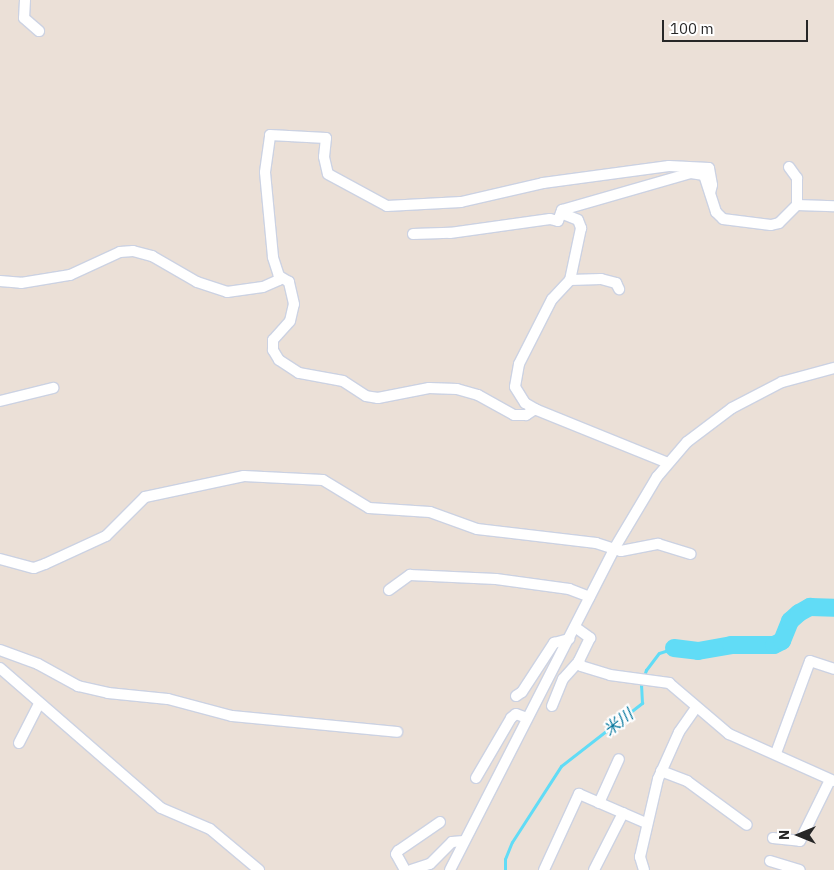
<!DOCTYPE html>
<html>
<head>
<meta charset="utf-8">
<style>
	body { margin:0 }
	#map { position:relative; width:834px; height:870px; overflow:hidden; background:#ebe0d7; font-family:"IBM Plex Sans","Noto Sans JP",sans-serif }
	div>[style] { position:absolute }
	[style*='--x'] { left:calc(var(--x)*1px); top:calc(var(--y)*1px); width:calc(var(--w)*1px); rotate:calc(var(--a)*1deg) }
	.stream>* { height:3px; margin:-1.5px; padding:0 1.5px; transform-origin:1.5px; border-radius:1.5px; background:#61dcf6 }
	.river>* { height:18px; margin:-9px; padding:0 9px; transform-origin:9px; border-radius:9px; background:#61dcf6 }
	.roads { filter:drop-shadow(1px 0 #ccd2e2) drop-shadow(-1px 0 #ccd2e2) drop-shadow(0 1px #ccd2e2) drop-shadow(0 -1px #ccd2e2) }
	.minor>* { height:10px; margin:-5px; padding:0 5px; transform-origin:5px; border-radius:5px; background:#fff }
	span { translate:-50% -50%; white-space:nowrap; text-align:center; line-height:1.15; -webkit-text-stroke:4px #fff; paint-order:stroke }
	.water-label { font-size:16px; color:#05779d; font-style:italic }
	.north { position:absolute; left:774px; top:810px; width:50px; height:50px; -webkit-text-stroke:4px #fff; paint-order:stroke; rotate:270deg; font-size:14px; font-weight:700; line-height:20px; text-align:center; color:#272727 }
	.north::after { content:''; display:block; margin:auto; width:18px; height:22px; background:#272727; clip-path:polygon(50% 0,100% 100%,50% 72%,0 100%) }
	.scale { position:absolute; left:662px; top:20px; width:146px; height:22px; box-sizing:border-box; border:2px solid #272727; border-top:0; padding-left:6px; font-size:15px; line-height:18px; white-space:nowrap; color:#272727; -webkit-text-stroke:4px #fff; paint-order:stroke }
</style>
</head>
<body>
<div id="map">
	<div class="stream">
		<div style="--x:505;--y:870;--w:11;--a:-90"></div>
		<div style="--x:505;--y:859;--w:18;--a:-68"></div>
		<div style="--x:512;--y:842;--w:90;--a:-57.2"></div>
		<div style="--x:561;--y:766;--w:103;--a:-37.9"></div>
		<div style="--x:642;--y:703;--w:17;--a:-93"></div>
		<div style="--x:641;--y:686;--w:17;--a:-73"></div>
		<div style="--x:646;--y:670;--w:21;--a:-53"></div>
		<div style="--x:659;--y:653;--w:16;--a:-18"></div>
	</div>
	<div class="river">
		<div style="--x:674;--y:648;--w:24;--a:7"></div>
		<div style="--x:698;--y:651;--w:34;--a:-10"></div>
		<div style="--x:731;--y:645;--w:43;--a:0"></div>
		<div style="--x:774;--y:645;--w:9;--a:-27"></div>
		<div style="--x:782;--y:641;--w:22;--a:-68"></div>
		<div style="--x:790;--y:621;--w:12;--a:-42"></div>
		<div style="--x:799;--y:613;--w:13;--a:-29"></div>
		<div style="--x:810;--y:607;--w:24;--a:2"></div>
	</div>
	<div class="roads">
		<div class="minor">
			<div style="--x:25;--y:0;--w:18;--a:93"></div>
			<div style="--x:24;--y:18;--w:20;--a:41"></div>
			<div style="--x:789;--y:167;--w:14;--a:54"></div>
			<div style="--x:797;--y:178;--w:27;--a:90"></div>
			<div style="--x:561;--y:213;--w:18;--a:22"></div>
			<div style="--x:578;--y:220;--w:9;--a:69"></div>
			<div style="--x:581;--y:228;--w:53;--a:101.9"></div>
			<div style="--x:570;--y:280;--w:26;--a:133"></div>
			<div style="--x:552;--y:299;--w:73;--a:116.9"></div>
			<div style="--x:519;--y:364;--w:23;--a:100"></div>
			<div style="--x:515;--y:387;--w:19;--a:58"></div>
			<div style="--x:525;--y:403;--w:14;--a:30"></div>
			<div style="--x:537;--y:410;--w:141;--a:22"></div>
			<div style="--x:413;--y:234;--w:37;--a:-2"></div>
			<div style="--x:450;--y:233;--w:101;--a:-8"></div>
			<div style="--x:550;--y:219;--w:8;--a:14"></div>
			<div style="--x:558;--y:221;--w:12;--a:-70"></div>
			<div style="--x:562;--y:210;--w:134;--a:-16"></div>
			<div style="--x:691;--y:173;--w:13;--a:9"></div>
			<div style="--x:704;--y:175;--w:39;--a:72"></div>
			<div style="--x:716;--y:212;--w:10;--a:45"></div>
			<div style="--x:723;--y:219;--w:48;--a:7.1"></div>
			<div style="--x:771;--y:225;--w:8;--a:-14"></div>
			<div style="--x:779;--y:223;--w:25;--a:-45"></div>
			<div style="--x:797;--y:205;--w:37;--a:2"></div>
			<div style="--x:570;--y:280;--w:31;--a:-2"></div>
			<div style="--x:601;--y:279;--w:16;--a:15"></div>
			<div style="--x:616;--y:283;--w:7;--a:63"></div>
			<div style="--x:0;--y:281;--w:21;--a:5"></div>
			<div style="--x:21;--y:283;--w:50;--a:-9.3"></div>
			<div style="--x:70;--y:275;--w:55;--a:-24.7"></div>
			<div style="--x:120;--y:252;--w:13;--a:-4"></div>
			<div style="--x:133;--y:251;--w:20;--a:15"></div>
			<div style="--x:152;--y:256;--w:52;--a:30"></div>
			<div style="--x:197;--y:282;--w:32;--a:18"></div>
			<div style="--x:227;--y:292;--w:36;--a:-8"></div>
			<div style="--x:263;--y:287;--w:17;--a:-24"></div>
			<div style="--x:279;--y:280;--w:4;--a:-90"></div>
			<div style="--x:0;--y:401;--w:55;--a:-13.8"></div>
			<div style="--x:535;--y:409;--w:11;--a:146"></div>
			<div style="--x:526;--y:415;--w:12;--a:180"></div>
			<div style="--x:514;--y:415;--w:41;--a:-150.9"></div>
			<div style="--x:478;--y:395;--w:22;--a:-164"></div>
			<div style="--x:457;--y:389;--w:28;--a:-178"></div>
			<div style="--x:429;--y:388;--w:52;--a:168.9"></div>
			<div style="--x:378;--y:398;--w:12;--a:-171"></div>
			<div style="--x:366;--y:396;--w:27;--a:-147"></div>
			<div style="--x:343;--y:381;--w:45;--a:-169.7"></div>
			<div style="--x:299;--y:373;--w:24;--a:-147"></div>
			<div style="--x:279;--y:360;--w:12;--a:-121"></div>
			<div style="--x:273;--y:350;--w:10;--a:-90"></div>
			<div style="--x:273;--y:340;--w:25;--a:-48"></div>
			<div style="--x:290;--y:321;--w:17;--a:-77"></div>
			<div style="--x:294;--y:304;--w:23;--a:-103"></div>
			<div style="--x:289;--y:282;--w:12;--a:-149"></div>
			<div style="--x:279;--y:276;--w:20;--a:-108"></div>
			<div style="--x:273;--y:257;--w:85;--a:-95.4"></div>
			<div style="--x:265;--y:172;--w:37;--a:-82"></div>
			<div style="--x:270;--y:135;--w:56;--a:3.1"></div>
			<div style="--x:326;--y:138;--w:19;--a:96"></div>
			<div style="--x:324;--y:157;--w:17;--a:77"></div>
			<div style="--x:328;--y:174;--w:67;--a:28.5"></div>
			<div style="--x:387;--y:206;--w:74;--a:-3.1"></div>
			<div style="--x:461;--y:202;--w:84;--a:-13"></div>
			<div style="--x:543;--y:183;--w:127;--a:-7.7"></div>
			<div style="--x:669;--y:166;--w:40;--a:2.9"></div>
			<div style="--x:709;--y:168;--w:17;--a:80"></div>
			<div style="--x:712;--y:185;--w:8;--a:104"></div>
			<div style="--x:0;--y:559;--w:35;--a:15"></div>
			<div style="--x:34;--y:568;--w:12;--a:-20"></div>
			<div style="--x:45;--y:564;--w:67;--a:-24.7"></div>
			<div style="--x:106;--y:536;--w:55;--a:-45"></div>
			<div style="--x:145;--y:497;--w:101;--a:-12"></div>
			<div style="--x:244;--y:476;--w:79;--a:2.9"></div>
			<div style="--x:323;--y:480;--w:54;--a:31.3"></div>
			<div style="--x:369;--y:508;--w:61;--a:3.8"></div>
			<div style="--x:430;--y:512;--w:50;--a:19.9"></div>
			<div style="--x:477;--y:529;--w:120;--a:6.7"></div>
			<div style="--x:596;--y:543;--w:26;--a:18"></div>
			<div style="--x:621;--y:551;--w:38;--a:-11"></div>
			<div style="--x:658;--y:544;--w:34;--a:17"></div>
			<div style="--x:389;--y:590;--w:26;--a:-36"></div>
			<div style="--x:410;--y:575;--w:86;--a:2.7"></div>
			<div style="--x:496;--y:579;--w:74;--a:7.8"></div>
			<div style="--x:569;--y:589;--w:22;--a:21"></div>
			<div style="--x:575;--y:627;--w:19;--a:36"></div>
			<div style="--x:590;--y:638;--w:25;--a:116"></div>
			<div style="--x:579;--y:661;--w:5;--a:68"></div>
			<div style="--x:581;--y:666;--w:30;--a:17"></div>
			<div style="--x:610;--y:675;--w:60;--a:7.7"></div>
			<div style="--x:669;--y:683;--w:79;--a:40.4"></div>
			<div style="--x:729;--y:734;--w:115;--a:24.1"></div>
			<div style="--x:0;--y:650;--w:40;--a:20.2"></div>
			<div style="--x:38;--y:664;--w:46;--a:28.8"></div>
			<div style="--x:78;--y:686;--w:31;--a:13"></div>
			<div style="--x:108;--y:693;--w:60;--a:5.7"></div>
			<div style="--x:168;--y:699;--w:66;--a:14.9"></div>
			<div style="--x:232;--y:716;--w:166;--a:5.5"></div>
			<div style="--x:0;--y:668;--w:213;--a:41"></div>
			<div style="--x:161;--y:808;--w:53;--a:23.2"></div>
			<div style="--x:210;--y:829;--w:64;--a:39.9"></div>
			<div style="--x:516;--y:696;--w:7;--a:-34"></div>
			<div style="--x:522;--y:692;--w:59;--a:-56.9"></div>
			<div style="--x:554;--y:643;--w:16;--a:-15"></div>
			<div style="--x:552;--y:706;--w:29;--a:-68"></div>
			<div style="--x:563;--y:679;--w:24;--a:-48"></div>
			<div style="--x:19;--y:743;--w:44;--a:-62.9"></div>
			<div style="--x:776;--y:753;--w:98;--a:-69.7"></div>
			<div style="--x:810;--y:661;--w:25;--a:18"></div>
			<div style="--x:661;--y:771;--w:28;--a:21"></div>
			<div style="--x:687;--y:781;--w:74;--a:36.3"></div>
			<div style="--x:476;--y:778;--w:69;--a:-59.7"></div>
			<div style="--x:511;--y:718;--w:6;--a:-39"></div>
			<div style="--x:516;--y:714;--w:12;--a:20"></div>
			<div style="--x:599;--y:803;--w:48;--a:-65.6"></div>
			<div style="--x:773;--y:838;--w:27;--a:6"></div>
			<div style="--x:800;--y:841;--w:68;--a:-63.8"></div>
			<div style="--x:770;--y:861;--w:31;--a:17"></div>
			<div style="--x:405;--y:870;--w:18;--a:-119"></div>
			<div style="--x:396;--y:854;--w:4;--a:-56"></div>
			<div style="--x:398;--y:851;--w:51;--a:-34.6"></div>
			<div style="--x:411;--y:870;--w:20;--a:-18"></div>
			<div style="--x:430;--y:864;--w:31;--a:-45"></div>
			<div style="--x:452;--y:842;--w:12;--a:-5"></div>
			<div style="--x:450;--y:870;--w:360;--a:-62.9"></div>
			<div style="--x:614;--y:549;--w:84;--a:-59.2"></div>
			<div style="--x:657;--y:477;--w:46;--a:-49.4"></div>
			<div style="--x:687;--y:442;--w:56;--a:-37.1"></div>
			<div style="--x:732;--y:408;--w:56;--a:-27.5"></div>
			<div style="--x:782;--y:382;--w:54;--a:-15.1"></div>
			<div style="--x:544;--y:870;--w:84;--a:-65.3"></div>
			<div style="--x:579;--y:794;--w:73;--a:23.4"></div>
			<div style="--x:594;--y:870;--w:64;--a:-63"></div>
			<div style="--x:644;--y:870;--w:14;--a:-107"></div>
			<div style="--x:640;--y:857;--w:80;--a:-77"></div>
			<div style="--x:658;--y:779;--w:51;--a:-65.9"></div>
			<div style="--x:679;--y:732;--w:29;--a:-55"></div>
		</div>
	</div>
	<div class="water-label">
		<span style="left:618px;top:722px;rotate:-38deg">米川</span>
	</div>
	<div class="north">N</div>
	<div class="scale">100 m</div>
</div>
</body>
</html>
